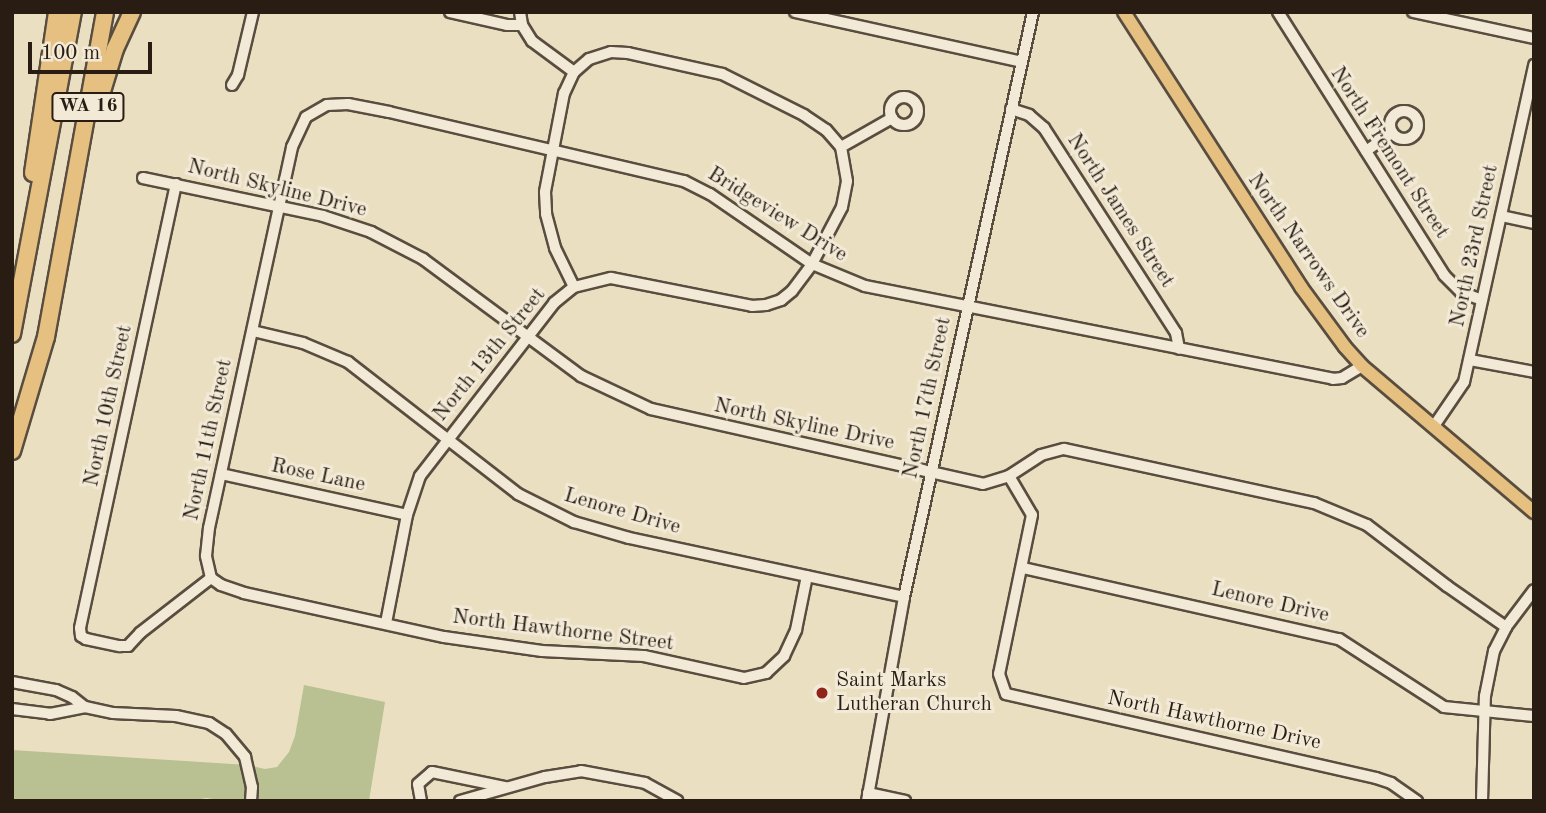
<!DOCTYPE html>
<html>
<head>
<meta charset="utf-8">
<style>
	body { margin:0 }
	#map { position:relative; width:1546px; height:813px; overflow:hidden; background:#ebdfc2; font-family:"Old Standard TT",serif }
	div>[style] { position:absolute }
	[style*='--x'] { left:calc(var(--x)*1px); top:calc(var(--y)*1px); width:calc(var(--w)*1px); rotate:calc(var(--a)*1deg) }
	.green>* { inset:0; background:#b9c192 }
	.roads { filter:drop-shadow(2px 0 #594d3f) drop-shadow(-2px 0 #594d3f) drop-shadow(0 2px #594d3f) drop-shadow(0 -2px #594d3f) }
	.minor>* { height:10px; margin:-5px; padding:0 5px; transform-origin:5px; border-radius:5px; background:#f2ead7 }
	.minor>.ring { margin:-5px; padding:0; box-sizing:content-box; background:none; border:10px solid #f2ead7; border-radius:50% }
	.major>* { height:12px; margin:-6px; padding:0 6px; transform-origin:6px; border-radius:6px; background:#e6c081 }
	.highway>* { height:16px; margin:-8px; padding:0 8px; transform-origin:8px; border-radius:8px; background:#e6c081 }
	.dots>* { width:19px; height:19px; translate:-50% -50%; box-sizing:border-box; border:4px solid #f2ead7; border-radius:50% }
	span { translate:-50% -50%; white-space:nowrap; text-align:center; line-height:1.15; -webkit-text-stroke:6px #f2ead7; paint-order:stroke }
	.shield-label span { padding:2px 5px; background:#f2ead7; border:2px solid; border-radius:5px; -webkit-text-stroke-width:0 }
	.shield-label { font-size:19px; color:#281c13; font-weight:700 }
	.street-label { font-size:21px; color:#281c13 }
	.poi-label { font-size:21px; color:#281c13 }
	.left { translate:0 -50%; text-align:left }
	.frame { position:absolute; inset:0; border:14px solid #281c13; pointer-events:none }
	.scale { position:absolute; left:28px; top:42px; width:124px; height:32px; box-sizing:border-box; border:4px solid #281c13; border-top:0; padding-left:9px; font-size:21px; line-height:24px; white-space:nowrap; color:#281c13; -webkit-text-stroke:5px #f2ead7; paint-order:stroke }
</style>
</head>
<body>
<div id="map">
	<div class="green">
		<div style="clip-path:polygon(304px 685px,385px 702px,369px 801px,229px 801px,206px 798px,190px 801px,12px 801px,12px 750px,248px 765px,265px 769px,277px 767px,289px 752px,295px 736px)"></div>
	</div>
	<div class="roads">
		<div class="minor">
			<div style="--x:450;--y:12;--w:58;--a:12.8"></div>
			<div style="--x:507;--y:25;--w:15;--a:0"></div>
			<div style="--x:520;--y:12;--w:13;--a:81"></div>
			<div style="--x:522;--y:25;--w:19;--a:58"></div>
			<div style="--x:532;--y:41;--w:52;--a:36.4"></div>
			<div style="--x:795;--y:12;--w:232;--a:12.4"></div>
			<div style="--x:1278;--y:12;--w:311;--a:57.7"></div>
			<div style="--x:1444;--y:275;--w:24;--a:45"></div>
			<div style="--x:1461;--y:292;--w:22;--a:21"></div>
			<div style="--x:1413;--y:12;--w:124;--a:12.1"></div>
			<div style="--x:232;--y:85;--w:12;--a:-59"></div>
			<div style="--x:238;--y:75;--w:65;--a:-76.6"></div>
			<div class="ring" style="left:890px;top:97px;width:18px;height:18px"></div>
			<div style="--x:1011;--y:109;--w:19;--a:18"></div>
			<div style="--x:1029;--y:115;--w:20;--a:41"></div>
			<div style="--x:1044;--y:128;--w:244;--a:57.2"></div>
			<div style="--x:1176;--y:333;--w:16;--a:79"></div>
			<div class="ring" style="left:1390px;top:111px;width:18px;height:18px"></div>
			<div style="--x:841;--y:147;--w:59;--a:-29.6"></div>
			<div style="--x:1366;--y:151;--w:32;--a:-35"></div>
			<div style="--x:143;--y:178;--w:184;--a:11.9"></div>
			<div style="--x:323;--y:216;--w:51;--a:18.4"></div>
			<div style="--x:371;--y:232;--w:59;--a:27.4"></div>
			<div style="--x:423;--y:259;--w:197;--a:36.5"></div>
			<div style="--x:581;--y:376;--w:77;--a:25.2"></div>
			<div style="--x:651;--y:409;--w:340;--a:12.7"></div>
			<div style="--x:983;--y:484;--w:27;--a:-17"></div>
			<div style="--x:1009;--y:476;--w:38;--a:-33"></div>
			<div style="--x:1041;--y:455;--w:24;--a:-15"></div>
			<div style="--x:1064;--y:449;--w:256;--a:12.2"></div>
			<div style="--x:1314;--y:503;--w:57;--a:22.5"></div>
			<div style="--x:1367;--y:525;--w:101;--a:37.3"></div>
			<div style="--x:1447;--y:586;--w:72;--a:34.8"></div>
			<div style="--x:176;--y:184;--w:454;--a:102.2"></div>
			<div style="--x:80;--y:628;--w:8;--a:83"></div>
			<div style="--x:81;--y:636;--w:6;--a:31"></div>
			<div style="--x:86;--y:639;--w:35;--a:12"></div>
			<div style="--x:120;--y:646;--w:8;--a:0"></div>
			<div style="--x:128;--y:646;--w:18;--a:-47"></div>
			<div style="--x:140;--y:633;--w:90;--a:-37.8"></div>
			<div style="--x:211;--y:578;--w:23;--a:-103"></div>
			<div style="--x:206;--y:556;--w:28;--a:-84"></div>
			<div style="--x:209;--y:528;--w:390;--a:-77.7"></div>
			<div style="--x:292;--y:147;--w:33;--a:-65"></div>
			<div style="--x:306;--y:117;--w:24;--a:-30"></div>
			<div style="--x:327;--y:105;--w:21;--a:-3"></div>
			<div style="--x:348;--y:104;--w:42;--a:11"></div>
			<div style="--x:389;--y:112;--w:303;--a:13.2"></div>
			<div style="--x:684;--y:181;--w:29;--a:27"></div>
			<div style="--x:710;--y:194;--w:124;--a:34.5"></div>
			<div style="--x:812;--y:264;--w:57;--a:22.5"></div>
			<div style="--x:865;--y:286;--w:477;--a:11.2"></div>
			<div style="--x:1333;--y:379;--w:9;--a:-6"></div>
			<div style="--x:1342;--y:378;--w:23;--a:-31"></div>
			<div style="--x:1501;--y:216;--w:34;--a:12"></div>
			<div style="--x:253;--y:331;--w:51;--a:13.5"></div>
			<div style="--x:303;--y:343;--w:49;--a:22.9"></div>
			<div style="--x:348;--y:362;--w:215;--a:37.8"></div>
			<div style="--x:518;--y:494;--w:63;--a:26.6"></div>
			<div style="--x:574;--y:522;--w:57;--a:16.2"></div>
			<div style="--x:629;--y:538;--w:281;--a:12.1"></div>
			<div style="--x:1470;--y:360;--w:65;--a:10.6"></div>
			<div style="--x:1434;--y:426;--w:53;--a:-55.7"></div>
			<div style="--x:1464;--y:382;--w:325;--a:-77.5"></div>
			<div style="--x:221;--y:474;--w:190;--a:12.4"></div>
			<div style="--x:1009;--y:476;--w:45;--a:59.5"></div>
			<div style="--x:1032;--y:515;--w:162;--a:101.7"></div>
			<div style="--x:999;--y:674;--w:21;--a:71"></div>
			<div style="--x:1006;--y:694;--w:379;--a:12.8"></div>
			<div style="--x:1376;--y:778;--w:16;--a:18"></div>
			<div style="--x:1391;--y:783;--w:32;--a:35"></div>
			<div style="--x:1023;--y:568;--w:324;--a:12.7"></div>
			<div style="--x:1339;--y:639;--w:125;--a:32.9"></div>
			<div style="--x:1444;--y:707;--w:90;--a:5.7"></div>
			<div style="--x:211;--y:578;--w:12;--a:35"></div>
			<div style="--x:221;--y:585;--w:24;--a:19"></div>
			<div style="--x:244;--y:593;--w:205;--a:12.4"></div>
			<div style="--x:444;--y:637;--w:99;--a:8.1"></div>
			<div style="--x:542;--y:651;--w:102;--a:2.8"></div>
			<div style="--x:644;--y:656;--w:102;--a:12.4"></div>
			<div style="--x:744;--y:678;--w:23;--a:-13"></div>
			<div style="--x:766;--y:673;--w:25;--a:-43"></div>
			<div style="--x:784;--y:656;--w:29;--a:-65"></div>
			<div style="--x:796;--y:630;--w:55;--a:-78.5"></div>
			<div style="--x:386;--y:623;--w:110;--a:-79"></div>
			<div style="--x:407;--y:515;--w:41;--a:-71.6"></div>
			<div style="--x:420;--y:476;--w:219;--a:-52.2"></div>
			<div style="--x:554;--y:303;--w:26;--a:-39"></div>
			<div style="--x:574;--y:287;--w:38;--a:-14"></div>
			<div style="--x:611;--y:278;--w:144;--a:11.2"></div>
			<div style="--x:752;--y:306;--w:14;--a:-4"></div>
			<div style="--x:766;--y:305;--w:16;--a:-18"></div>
			<div style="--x:781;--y:300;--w:14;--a:-39"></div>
			<div style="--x:792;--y:291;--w:34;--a:-53"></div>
			<div style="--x:812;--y:264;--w:64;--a:-62.2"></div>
			<div style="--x:842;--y:207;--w:26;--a:-79"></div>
			<div style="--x:847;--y:181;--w:35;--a:-100"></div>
			<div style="--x:841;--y:147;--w:23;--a:-131"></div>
			<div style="--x:826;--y:130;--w:27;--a:-146"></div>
			<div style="--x:804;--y:115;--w:92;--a:-153.4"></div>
			<div style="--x:722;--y:74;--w:96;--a:-167.4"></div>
			<div style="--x:628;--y:53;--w:17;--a:-177"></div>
			<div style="--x:611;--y:52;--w:23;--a:162"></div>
			<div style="--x:589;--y:59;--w:20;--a:139"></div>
			<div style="--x:574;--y:72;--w:23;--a:115"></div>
			<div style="--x:564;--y:93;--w:101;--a:100.9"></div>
			<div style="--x:545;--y:192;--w:22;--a:87"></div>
			<div style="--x:546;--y:214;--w:35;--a:75"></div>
			<div style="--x:555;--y:248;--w:43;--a:64"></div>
			<div style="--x:12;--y:682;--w:45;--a:10.3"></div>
			<div style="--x:56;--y:690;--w:17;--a:24"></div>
			<div style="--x:72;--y:697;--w:16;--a:38"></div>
			<div style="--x:85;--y:707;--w:29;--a:12"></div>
			<div style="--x:113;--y:713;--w:63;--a:2.7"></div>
			<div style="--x:176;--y:716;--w:34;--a:12"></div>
			<div style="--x:209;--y:723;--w:20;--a:33"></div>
			<div style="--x:226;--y:734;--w:30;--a:50"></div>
			<div style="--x:245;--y:757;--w:31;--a:77"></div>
			<div style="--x:252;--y:787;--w:14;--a:94"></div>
			<div style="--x:12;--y:709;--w:38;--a:7"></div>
			<div style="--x:50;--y:714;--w:36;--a:-11"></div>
			<div style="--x:868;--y:793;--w:38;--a:12"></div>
			<div style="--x:421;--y:801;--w:17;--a:-100"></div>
			<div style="--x:418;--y:784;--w:18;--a:-41"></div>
			<div style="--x:432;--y:772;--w:75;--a:11.6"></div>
			<div style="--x:460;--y:801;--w:88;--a:-15.8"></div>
			<div style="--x:545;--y:777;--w:36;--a:-9"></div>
			<div style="--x:581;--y:771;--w:65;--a:10.6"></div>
			<div style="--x:645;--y:783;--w:37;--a:29"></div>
			<div style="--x:867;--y:801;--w:207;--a:-79.7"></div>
			<div style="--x:904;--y:597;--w:599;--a:-77.56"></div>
			<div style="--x:1482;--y:801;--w:105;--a:-88.4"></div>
			<div style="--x:1485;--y:696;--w:46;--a:-78.7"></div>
			<div style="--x:1494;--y:651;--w:27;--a:-63"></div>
			<div style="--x:1506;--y:627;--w:46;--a:-52.9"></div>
		</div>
		<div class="major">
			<div style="--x:1124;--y:12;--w:327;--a:57.2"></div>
			<div style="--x:1301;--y:287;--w:74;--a:53.7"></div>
			<div style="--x:1345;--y:347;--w:25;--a:48"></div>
			<div style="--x:1362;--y:366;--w:226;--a:40.3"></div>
		</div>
		<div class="highway">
			<div style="--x:96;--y:111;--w:65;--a:-73"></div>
			<div style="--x:115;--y:49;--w:41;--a:-65.3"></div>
			<div style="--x:33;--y:173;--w:163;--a:-81.5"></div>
			<div style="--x:12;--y:334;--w:328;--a:-79.3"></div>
			<div style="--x:12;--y:451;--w:119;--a:-73.4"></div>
			<div style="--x:46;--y:337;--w:330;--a:-79.7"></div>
		</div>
	</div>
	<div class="dots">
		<div style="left:822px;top:693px;background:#8f2418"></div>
	</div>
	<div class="shield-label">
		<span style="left:88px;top:107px">WA 16</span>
	</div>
	<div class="street-label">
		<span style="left:1389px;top:153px;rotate:57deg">North Fremont Street</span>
		<span style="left:277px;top:189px;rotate:14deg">North Skyline Drive</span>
		<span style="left:1120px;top:211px;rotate:57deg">North James Street</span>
		<span style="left:777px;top:215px;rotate:32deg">Bridgeview Drive</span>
		<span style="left:1475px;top:246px;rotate:-78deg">North 23rd Street</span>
		<span style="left:1308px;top:256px;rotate:55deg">North Narrows Drive</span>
		<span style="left:490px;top:355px;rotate:-51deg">North 13th Street</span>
		<span style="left:928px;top:398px;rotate:-78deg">North 17th Street</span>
		<span style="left:109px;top:406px;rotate:-78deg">North 10th Street</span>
		<span style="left:804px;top:425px;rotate:12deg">North Skyline Drive</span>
		<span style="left:209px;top:440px;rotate:-78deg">North 11th Street</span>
		<span style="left:318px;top:476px;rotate:12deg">Rose Lane</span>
		<span style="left:622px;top:512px;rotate:16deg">Lenore Drive</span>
		<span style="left:1270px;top:603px;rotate:13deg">Lenore Drive</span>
		<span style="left:563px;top:631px;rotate:7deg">North Hawthorne Street</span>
		<span style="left:1214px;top:721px;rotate:12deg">North Hawthorne Drive</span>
	</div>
	<div class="poi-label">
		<span class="left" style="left:836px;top:693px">Saint Marks<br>Lutheran Church</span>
	</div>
	<div class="frame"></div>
	<div class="scale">100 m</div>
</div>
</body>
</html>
